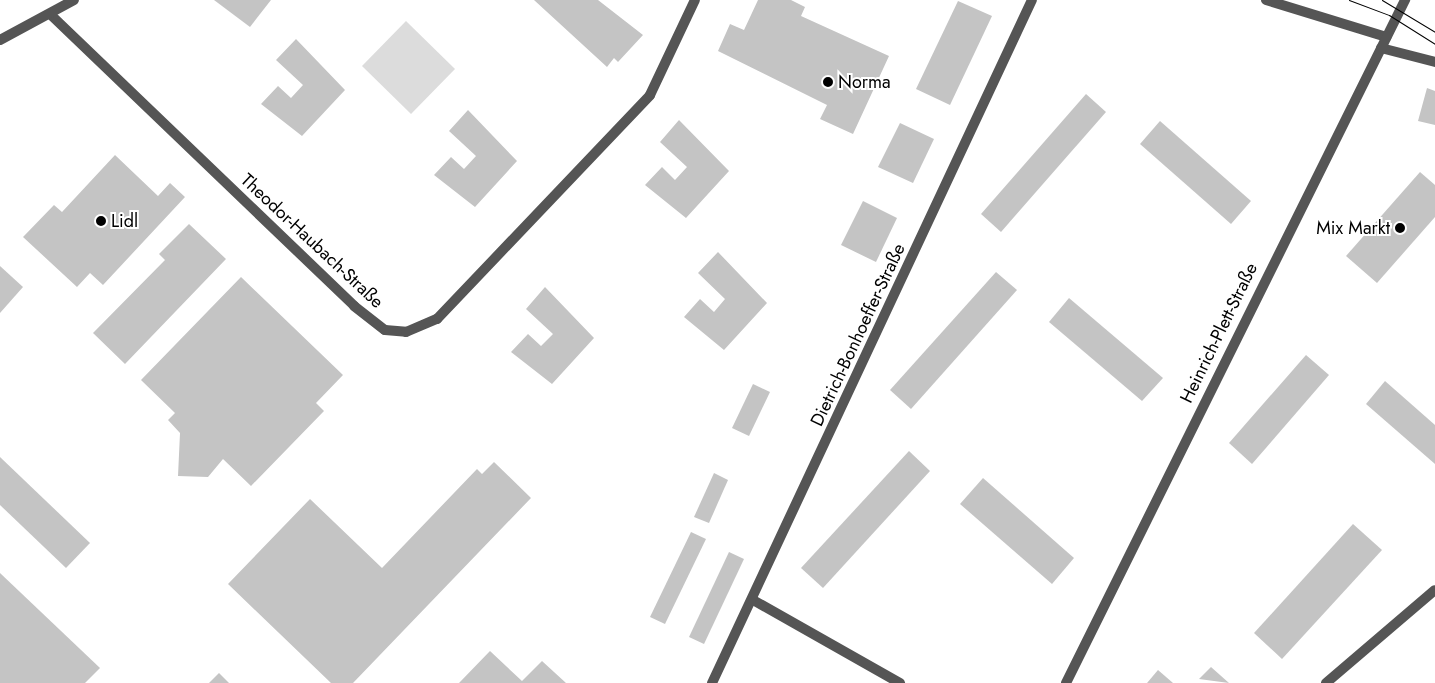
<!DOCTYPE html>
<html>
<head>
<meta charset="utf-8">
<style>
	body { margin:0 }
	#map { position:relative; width:1435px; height:683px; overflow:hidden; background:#fff; font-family:Jost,sans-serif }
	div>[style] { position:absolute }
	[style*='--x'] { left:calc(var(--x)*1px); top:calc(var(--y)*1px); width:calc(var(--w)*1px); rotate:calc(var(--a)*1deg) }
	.green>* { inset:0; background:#dcdcdc }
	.building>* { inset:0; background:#c4c4c4 }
	.street>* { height:10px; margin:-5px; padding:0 5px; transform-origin:5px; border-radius:5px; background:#555 }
	.tram>* { height:1px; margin:-0.5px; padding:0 0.5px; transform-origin:0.5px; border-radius:0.5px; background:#000 }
	.dots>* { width:14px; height:14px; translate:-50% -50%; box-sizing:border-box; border:2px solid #fff; border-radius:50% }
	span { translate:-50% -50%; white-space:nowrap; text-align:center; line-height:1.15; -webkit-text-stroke:4px #fff; paint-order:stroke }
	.poi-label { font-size:18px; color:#000 }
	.left { translate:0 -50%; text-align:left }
	.right { translate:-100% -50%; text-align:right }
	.street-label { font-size:18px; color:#000 }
</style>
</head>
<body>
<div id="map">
	<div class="green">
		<div style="clip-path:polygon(406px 21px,455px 69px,411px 114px,362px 66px)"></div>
	</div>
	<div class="building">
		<div style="clip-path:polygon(214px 0,271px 0,250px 27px)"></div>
		<div style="clip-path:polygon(534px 0,598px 0,643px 35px,618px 62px,614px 58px,607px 67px)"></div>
		<div style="clip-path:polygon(758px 0,791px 0,805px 7px,801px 16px,889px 56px,853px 134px,820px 119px,827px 105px,718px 51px,730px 24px,744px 30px)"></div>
		<div style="clip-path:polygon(958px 1px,992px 16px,950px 105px,916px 89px)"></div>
		<div style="clip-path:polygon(296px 39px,345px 90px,302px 136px,261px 104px,278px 86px,291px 98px,303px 85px,276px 60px)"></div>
		<div style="clip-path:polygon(1427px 88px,1435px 91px,1435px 125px,1418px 121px)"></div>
		<div style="clip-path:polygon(1086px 94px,1106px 112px,1001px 232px,981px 214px)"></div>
		<div style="clip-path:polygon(468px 110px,517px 161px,475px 207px,434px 175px,451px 157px,464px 169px,476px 156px,449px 131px)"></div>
		<div style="clip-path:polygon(679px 120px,729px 171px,686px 218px,645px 185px,662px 167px,675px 180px,687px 167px,660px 142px)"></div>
		<div style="clip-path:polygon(1160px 121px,1251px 201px,1231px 224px,1140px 144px)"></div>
		<div style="clip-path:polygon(900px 123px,934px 139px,913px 183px,878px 167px)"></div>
		<div style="clip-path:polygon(115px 155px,158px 196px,170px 183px,185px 197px,103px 285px,90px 273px,77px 287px,23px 237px,54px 205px,62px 212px)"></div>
		<div style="clip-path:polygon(1420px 172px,1435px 185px,1435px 217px,1377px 283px,1346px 256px)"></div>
		<div style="clip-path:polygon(863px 201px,897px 218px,876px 262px,841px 245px)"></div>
		<div style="clip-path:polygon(189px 224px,226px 259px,125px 364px,93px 333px,165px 260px,159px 254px)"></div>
		<div style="clip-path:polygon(718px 252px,767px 303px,724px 350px,684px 317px,700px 299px,714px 312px,725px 299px,698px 273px)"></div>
		<div style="clip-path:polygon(0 266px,23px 287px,0 313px)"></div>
		<div style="clip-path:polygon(996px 272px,1017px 290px,911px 409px,890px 390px)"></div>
		<div style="clip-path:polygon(241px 277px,343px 375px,316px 403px,324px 411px,251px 486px,223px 459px,208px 477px,178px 476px,180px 433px,168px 420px,175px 413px,141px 380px)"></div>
		<div style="clip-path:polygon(545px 287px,594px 338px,552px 384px,511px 352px,528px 334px,541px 346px,553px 334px,526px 309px)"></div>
		<div style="clip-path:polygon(1069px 298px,1163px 378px,1142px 401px,1049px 322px)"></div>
		<div style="clip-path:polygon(1306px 355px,1329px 375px,1252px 464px,1229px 443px)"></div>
		<div style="clip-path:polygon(1385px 381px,1435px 425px,1435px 464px,1366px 404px)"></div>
		<div style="clip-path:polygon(753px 384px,770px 392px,749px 436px,732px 428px)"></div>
		<div style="clip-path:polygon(909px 451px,930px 471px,823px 588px,801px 568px)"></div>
		<div style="clip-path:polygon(0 457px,90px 543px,66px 568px,0 505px)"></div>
		<div style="clip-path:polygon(494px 462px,531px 498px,353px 683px,331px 683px,228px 584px,310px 499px,382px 568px,477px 469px,482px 474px)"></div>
		<div style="clip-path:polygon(714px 473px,728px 480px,709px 523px,694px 517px)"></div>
		<div style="clip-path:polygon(983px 478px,1074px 558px,1052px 584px,960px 504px)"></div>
		<div style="clip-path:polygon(1353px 524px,1382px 550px,1282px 659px,1254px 633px)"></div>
		<div style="clip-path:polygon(691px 532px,706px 539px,665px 624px,650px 617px)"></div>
		<div style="clip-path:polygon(729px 552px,744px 559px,704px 644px,689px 637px)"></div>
		<div style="clip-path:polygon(0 573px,100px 668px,85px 683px,0 683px)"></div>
		<div style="clip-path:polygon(490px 651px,522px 681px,542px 661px,566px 683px,459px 683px)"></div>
		<div style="clip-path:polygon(1211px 667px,1229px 683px,1199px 679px)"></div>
		<div style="clip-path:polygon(1158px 670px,1173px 683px,1147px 683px)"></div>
		<div style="clip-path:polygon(219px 673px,229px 683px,209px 683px)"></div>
	</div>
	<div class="street">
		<div style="--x:1266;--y:0;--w:126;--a:17.1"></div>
		<div style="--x:52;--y:16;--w:419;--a:43.8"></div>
		<div style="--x:354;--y:306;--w:39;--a:38"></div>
		<div style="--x:385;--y:330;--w:21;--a:5"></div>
		<div style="--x:406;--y:332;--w:34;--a:-23"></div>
		<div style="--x:437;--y:319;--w:309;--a:-46.4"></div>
		<div style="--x:650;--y:95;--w:105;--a:-64.7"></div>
		<div style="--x:0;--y:40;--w:84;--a:-28.4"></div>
		<div style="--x:1381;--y:48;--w:56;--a:14.5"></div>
		<div style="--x:753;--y:600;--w:169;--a:29.5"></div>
		<div style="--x:712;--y:683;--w:754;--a:-64.9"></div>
		<div style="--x:1066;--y:683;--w:763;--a:-63.6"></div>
		<div style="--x:1326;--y:683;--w:143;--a:-40.5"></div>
	</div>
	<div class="tram">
		<div style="--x:1349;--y:0;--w:43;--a:20.6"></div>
		<div style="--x:1389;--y:15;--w:54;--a:32.2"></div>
		<div style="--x:1382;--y:0;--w:62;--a:31.1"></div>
	</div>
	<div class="dots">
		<div style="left:828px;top:82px;background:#000"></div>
		<div style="left:101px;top:221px;background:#000"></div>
		<div style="left:1400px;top:228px;background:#000"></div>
	</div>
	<div class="poi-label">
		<span class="left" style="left:838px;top:82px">Norma</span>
		<span class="left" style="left:111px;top:221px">Lidl</span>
		<span class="right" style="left:1390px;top:228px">Mix Markt</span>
	</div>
	<div class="street-label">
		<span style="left:312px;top:241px;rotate:43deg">Theodor-Haubach-Straße</span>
		<span style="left:1219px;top:333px;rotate:-64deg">Heinrich-Plett-Straße</span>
		<span style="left:858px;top:335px;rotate:-65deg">Dietrich-Bonhoeffer-Straße</span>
	</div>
</div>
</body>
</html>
